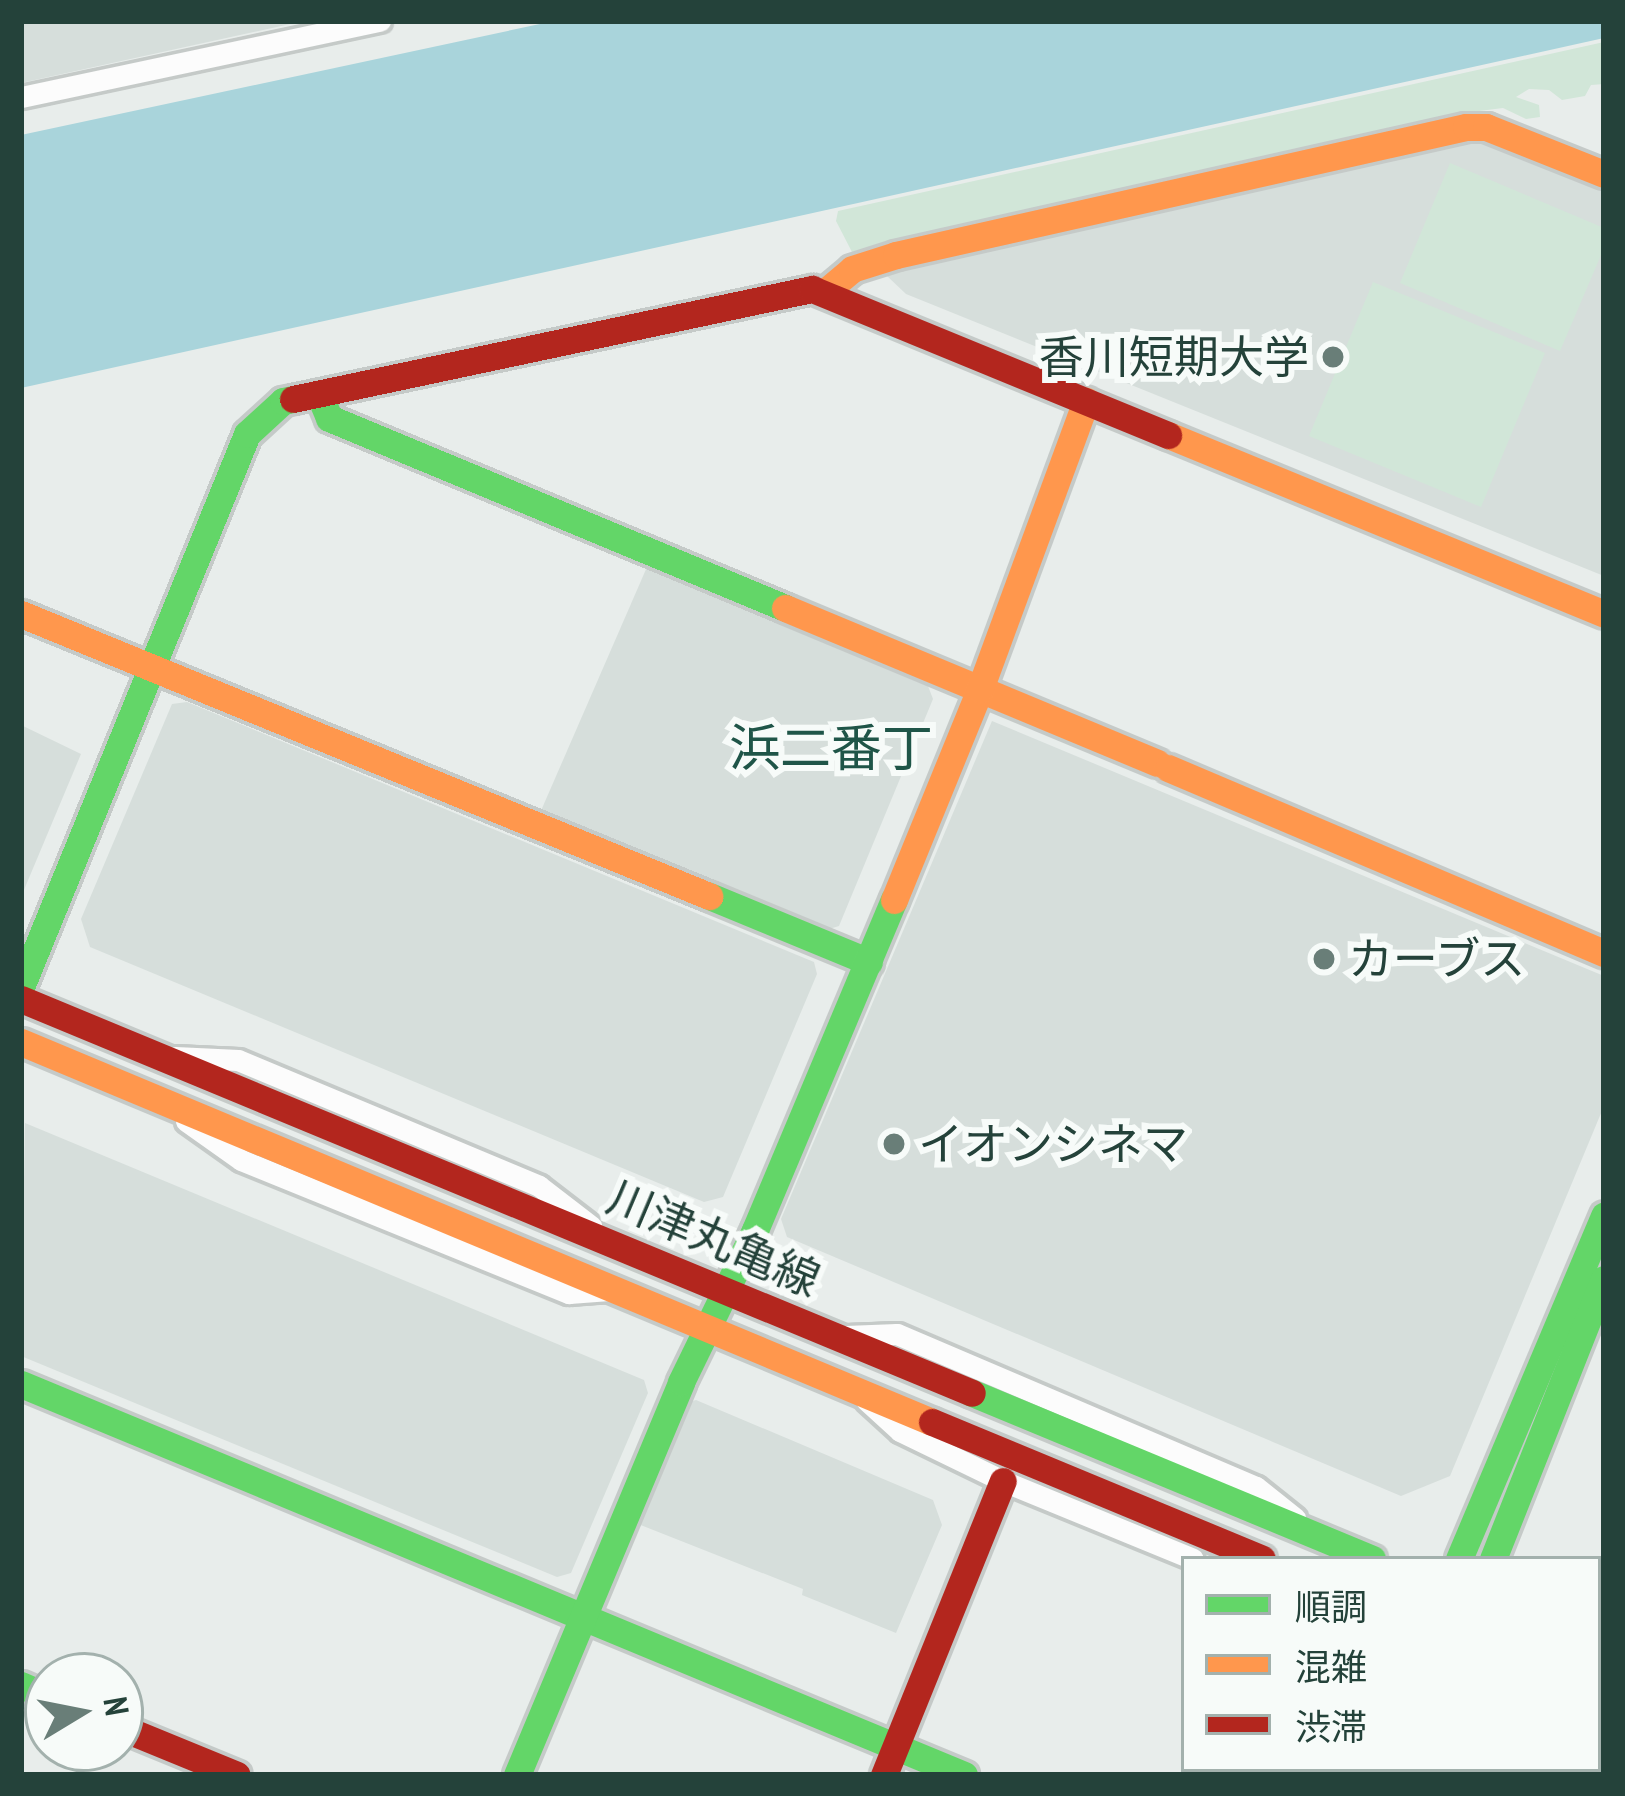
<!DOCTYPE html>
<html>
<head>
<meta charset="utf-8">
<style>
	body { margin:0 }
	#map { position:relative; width:1625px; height:1796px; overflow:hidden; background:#e8edeb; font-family:"PT Sans Narrow","Noto Sans JP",sans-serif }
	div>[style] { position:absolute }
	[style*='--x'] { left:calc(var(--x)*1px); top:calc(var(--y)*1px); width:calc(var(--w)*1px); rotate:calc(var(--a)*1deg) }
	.built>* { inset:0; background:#d6dedb }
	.green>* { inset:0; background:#d1e6d8 }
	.water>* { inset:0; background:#a9d4db }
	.roads { filter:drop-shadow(3px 0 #c5cac8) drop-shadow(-3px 0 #c5cac8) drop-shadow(0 3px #c5cac8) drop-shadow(0 -3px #c5cac8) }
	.street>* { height:21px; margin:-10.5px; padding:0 10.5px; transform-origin:10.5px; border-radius:10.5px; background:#fcfcfc }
	.fast>* { height:27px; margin:-13.5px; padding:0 13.5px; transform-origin:13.5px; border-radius:13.5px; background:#63d668 }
	.slow>* { height:27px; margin:-13.5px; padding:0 13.5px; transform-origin:13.5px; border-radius:13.5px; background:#ff974d }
	.jam>* { height:27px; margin:-13.5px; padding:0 13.5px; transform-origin:13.5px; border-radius:13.5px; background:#b3261e }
	.dots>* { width:33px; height:33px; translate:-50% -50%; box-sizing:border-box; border:6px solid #f7fbf9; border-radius:50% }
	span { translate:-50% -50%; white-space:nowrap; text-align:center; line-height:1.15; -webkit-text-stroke:12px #f7fbf9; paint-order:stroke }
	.poi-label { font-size:45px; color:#24423a }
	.right { translate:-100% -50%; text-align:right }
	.left { translate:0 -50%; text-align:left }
	.street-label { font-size:45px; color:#24423a }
	.quarter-label { font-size:51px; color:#1f5548 }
	.frame { position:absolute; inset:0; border:24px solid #24423a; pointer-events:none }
	.legend { position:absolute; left:1181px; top:1556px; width:420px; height:216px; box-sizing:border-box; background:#f7fbf9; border:3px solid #a3b1ad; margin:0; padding:15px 21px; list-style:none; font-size:36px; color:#24423a }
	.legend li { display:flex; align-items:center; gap:24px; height:60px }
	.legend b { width:60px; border:3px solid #a3b1ad }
	.north { position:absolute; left:24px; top:1652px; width:120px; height:120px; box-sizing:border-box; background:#f7fbf9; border:3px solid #a3b1ad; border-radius:50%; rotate:80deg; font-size:33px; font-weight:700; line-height:48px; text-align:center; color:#24423a }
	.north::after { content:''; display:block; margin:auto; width:42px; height:54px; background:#697e78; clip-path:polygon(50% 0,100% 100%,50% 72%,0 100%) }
</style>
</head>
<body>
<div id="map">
	<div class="built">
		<div style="clip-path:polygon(21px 21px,304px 21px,21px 83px)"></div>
		<div style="clip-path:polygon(1481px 141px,1496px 142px,1604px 189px,1604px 576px,906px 294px,886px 275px,896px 267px)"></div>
		<div style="clip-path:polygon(647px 567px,928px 686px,933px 699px,839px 926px,826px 930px,540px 813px)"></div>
		<div style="clip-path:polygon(187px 702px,814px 962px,817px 974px,723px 1197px,704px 1202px,90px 947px,81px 919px,172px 704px)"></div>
		<div style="clip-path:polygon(992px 721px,1604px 976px,1604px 1106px,1450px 1476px,1401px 1496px,787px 1237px,781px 1219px)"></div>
		<div style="clip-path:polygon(21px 725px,81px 754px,21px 897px)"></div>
		<div style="clip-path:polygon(25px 1123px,644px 1380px,648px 1393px,571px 1573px,557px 1577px,21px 1356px)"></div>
		<div style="clip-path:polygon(696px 1400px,933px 1500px,942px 1525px,896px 1633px,802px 1595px,803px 1589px,633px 1522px,683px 1404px)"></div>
	</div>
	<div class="green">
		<div style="clip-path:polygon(1604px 42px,1604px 84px,1591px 85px,1585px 96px,1562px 100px,1549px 90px,1529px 89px,1516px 97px,1539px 105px,1540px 117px,1526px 119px,1503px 108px,1471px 112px,852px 252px,836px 221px,838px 211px)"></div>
		<div style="clip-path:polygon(1450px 163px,1604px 228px,1604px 248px,1560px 351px,1400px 283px)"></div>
		<div style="clip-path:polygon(1373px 282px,1545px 353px,1481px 507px,1309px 436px)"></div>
	</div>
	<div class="water">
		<div style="clip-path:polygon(554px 21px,1604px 21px,1604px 38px,21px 388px,21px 135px)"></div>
	</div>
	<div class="roads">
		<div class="street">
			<div style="--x:21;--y:97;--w:367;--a:-12"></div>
			<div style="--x:175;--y:1057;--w:63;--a:2.7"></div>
			<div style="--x:238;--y:1060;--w:326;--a:22.7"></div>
			<div style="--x:539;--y:1186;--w:66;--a:37.6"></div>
			<div style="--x:186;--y:1121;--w:67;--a:35.3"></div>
			<div style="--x:241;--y:1160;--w:354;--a:22.1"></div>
			<div style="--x:569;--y:1293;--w:40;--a:-4.3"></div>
			<div style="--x:846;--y:1336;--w:51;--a:-2.2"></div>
			<div style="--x:897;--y:1334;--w:390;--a:23.1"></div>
			<div style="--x:1256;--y:1487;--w:50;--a:38.5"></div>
			<div style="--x:866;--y:1400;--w:46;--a:42.4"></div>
			<div style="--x:900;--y:1431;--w:114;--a:25.9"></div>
			<div style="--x:1003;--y:1481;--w:205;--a:22.3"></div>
		</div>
		<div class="fast">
			<div style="--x:319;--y:394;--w:26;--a:67"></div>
			<div style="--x:329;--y:418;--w:494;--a:22.6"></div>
			<div style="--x:709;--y:896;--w:173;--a:22.4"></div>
			<div style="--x:21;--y:987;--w:597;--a:-67.77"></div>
			<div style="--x:247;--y:434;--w:49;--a:-42.5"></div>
			<div style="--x:283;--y:401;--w:10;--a:-11"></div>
			<div style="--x:21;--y:1384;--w:1021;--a:22.52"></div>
			<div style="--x:972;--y:1393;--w:433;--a:22.5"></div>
			<div style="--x:1459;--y:1559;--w:373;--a:-67.1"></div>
			<div style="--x:1493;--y:1559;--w:301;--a:-68.4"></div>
			<div style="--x:1598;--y:1657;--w:6;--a:18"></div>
			<div style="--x:21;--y:1685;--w:30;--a:24"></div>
			<div style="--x:517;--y:1775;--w:426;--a:-67.3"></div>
			<div style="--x:681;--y:1382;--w:169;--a:-64"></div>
			<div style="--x:755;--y:1230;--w:358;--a:-67.2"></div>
			<div style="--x:1362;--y:1775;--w:7;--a:-63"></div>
		</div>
		<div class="slow">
			<div style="--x:825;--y:292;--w:35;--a:-40"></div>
			<div style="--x:852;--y:269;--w:46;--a:-17.7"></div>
			<div style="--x:896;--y:255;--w:584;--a:-12.66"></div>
			<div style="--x:1466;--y:127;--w:20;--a:0"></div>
			<div style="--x:1486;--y:127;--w:127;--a:21.7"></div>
			<div style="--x:1168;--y:435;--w:471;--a:22.3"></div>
			<div style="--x:785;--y:608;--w:403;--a:22.6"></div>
			<div style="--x:21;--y:614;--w:744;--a:22.29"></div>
			<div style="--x:1168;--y:768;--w:474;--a:23"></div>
			<div style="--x:894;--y:900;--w:228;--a:-67.8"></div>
			<div style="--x:980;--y:689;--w:307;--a:-69.8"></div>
			<div style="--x:21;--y:1042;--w:987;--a:22.64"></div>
			<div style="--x:1598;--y:1701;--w:7;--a:27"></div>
		</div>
		<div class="jam">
			<div style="--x:293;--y:399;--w:531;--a:-11.97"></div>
			<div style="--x:812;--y:289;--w:385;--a:22.3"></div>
			<div style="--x:21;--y:999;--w:1029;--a:22.5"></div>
			<div style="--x:932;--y:1422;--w:357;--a:22.5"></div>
			<div style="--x:120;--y:1727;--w:126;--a:22.3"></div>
			<div style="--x:884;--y:1775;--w:317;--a:-68"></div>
			<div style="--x:1416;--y:1775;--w:6;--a:-72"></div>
		</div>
	</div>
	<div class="dots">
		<div style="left:1333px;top:357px;background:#697e78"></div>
		<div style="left:1324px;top:959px;background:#697e78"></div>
		<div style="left:894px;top:1144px;background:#697e78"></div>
	</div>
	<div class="poi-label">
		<span class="right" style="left:1309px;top:357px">香川短期大学</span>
		<span class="left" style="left:1348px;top:959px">カーブス</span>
		<span class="left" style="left:918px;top:1144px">イオンシネマ</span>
	</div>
	<div class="street-label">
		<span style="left:714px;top:1238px;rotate:23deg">川津丸亀線</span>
	</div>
	<div class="quarter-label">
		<span style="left:831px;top:747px">浜二番丁</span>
	</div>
	<div class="frame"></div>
	<ul class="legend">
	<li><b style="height:15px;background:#63d668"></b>順調</li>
	<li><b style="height:15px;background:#ff974d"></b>混雑</li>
	<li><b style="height:15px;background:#b3261e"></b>渋滞</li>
	</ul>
	<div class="north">N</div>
</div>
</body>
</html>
